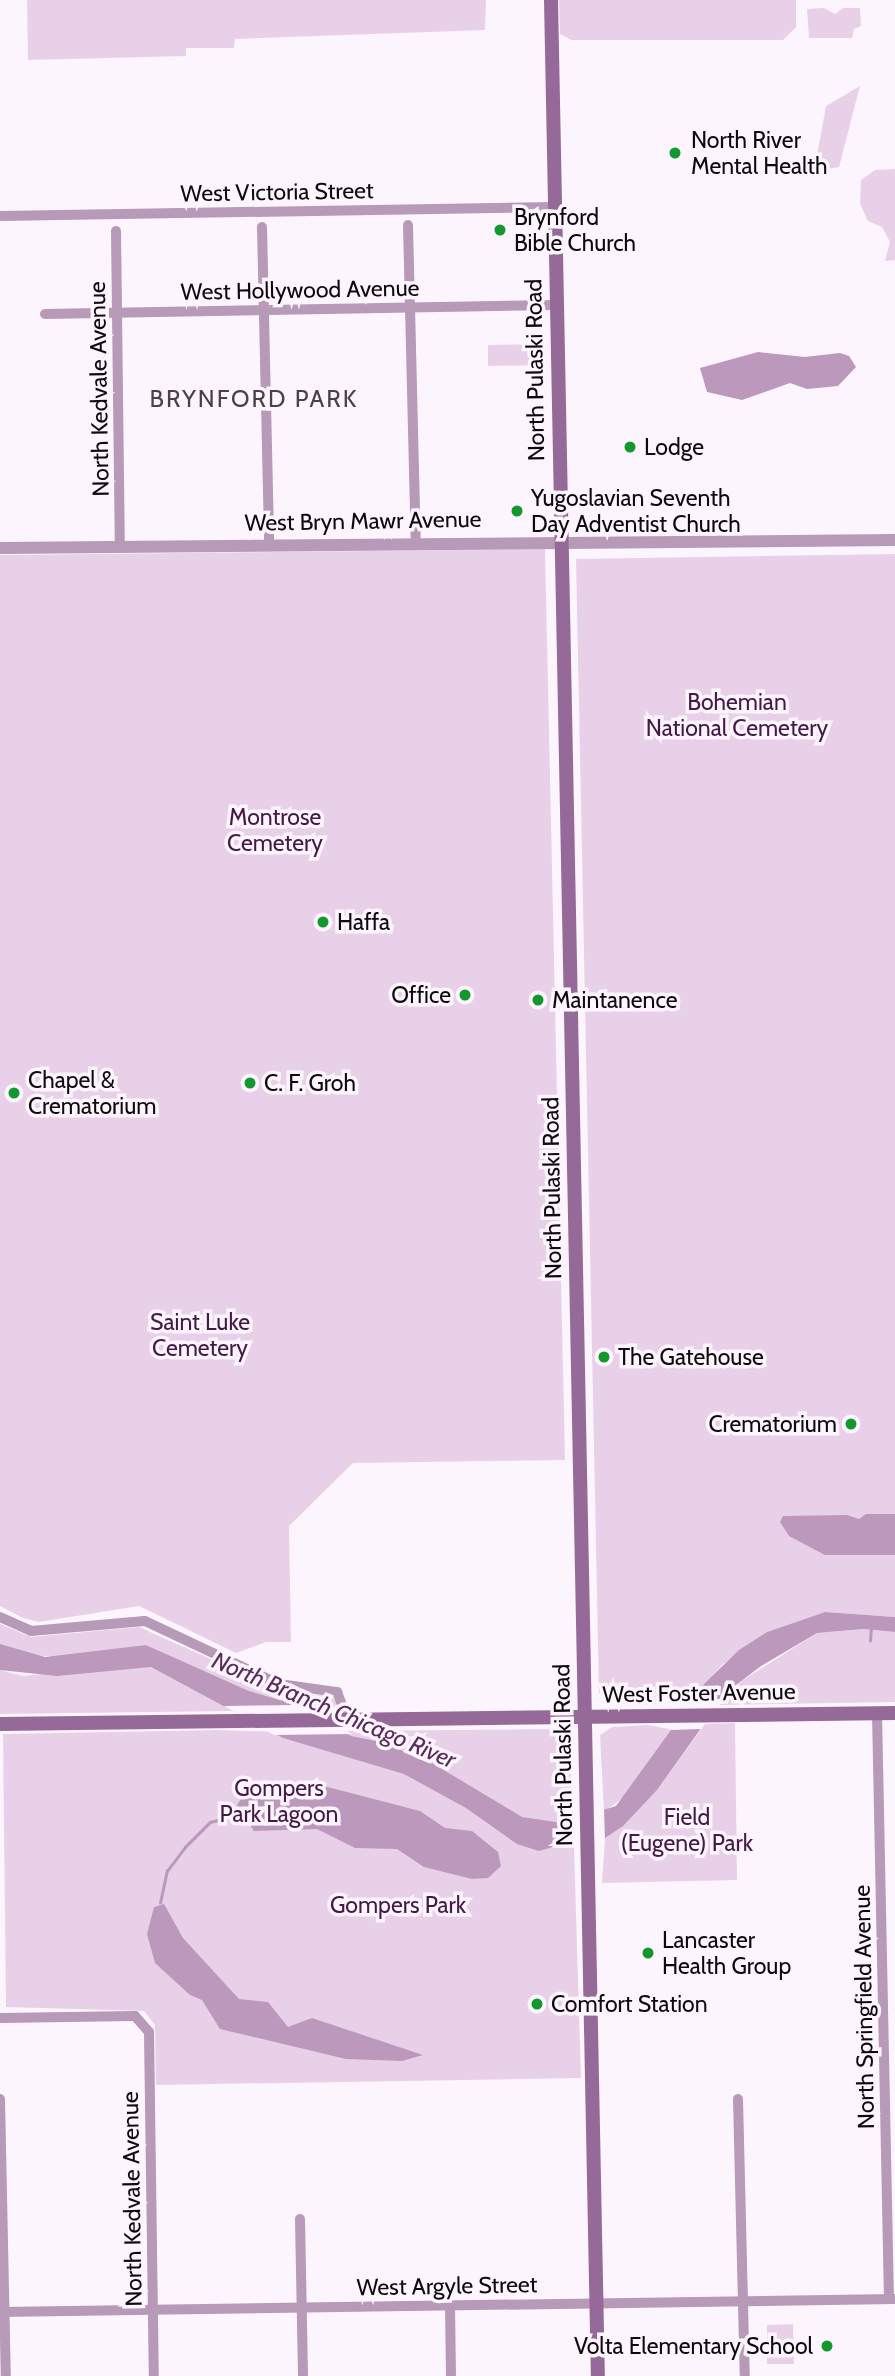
<!DOCTYPE html>
<html>
<head>
<meta charset="utf-8">
<style>
	body { margin:0 }
	#map { position:relative; width:895px; height:2376px; overflow:hidden; background:#fdf5fd; font-family:Cabin,sans-serif }
	div>[style] { position:absolute }
	[style*='--x'] { left:calc(var(--x)*1px); top:calc(var(--y)*1px); width:calc(var(--w)*1px); rotate:calc(var(--a)*1deg) }
	.green>* { inset:0; background:#e8d1e8 }
	.water>* { inset:0; background:#bb98bc }
	.pier>* { inset:0; background:#fdf5fd }
	.stream>* { height:2.5px; margin:-1.25px; padding:0 1.25px; transform-origin:1.25px; border-radius:1.25px; background:#bb98bc }
	.minor>* { height:10px; margin:-5px; padding:0 5px; transform-origin:5px; border-radius:5px; background:#b799b8 }
	.tertiary>* { height:12px; margin:-6px; padding:0 6px; transform-origin:6px; border-radius:6px; background:#b799b8 }
	.secondary>* { height:14px; margin:-7px; padding:0 7px; transform-origin:7px; border-radius:7px; background:#966a98 }
	.dots>* { width:19px; height:19px; translate:-50% -50%; box-sizing:border-box; border:4px solid #fdf5fd; border-radius:50% }
	span { translate:-50% -50%; white-space:nowrap; text-align:center; line-height:1.15; -webkit-text-stroke:7px #fdf5fd; paint-order:stroke }
	.poi-label { font-size:23px; color:#0f090f }
	.left { translate:0 -50%; text-align:left }
	.right { translate:-100% -50%; text-align:right }
	.street-label { font-size:23px; color:#0f090f }
	.park-label { font-size:23px; color:#441847 }
	.neighbourhood-label { font-size:24px; color:#4d3e4d; letter-spacing:2px }
	.water-label { font-size:24px; color:#592c5c; font-style:italic }
</style>
</head>
<body>
<div id="map">
	<div class="green">
		<div style="clip-path:polygon(27px 0,486px 0,485px 30px,235px 39px,234px 48px,186px 48px,186px 56px,28px 60px)"></div>
		<div style="clip-path:polygon(559px 0,796px 0,796px 27px,783px 40px,571px 40px,560px 34px)"></div>
		<div style="clip-path:polygon(824px 8px,835px 14px,843px 8px,860px 8px,861px 26px,854px 29px,852px 38px,809px 38px,807px 9px)"></div>
		<div style="clip-path:polygon(860px 86px,839px 167px,822px 170px,815px 166px,826px 106px)"></div>
		<div style="clip-path:polygon(895px 169px,895px 260px,885px 261px,890px 242px,882px 227px,868px 221px,860px 204px,861px 180px,875px 170px)"></div>
		<div style="clip-path:polygon(543px 344px,543px 365px,488px 366px,488px 345px)"></div>
		<div style="clip-path:polygon(545px 549px,565px 1460px,353px 1463px,289px 1526px,291px 1642px,266px 1642px,236px 1653px,139px 1606px,39px 1622px,23px 1618px,0 1606px,0 555px)"></div>
		<div style="clip-path:polygon(895px 554px,895px 1617px,825px 1612px,767px 1632px,723px 1664px,694px 1696px,599px 1693px,576px 559px)"></div>
		<div style="clip-path:polygon(0 1624px,31px 1637px,139px 1627px,287px 1693px,331px 1696px,337px 1703px,333px 1709px,307px 1709px,262px 1697px,146px 1645px,62px 1657px,31px 1655px,0 1644px)"></div>
		<div style="clip-path:polygon(863px 1629px,895px 1632px,895px 1702px,719px 1705px,743px 1680px,817px 1633px)"></div>
		<div style="clip-path:polygon(136px 1665px,151px 1667px,230px 1706px,225px 1707px,232px 1711px,0 1714px,0 1670px,23px 1676px)"></div>
		<div style="clip-path:polygon(621px 1697px,657px 1696px,659px 1705px,621px 1704px)"></div>
		<div style="clip-path:polygon(735px 1723px,737px 1880px,602px 1883px,605px 1838px,657px 1790px,705px 1724px)"></div>
		<div style="clip-path:polygon(648px 1725px,674px 1730px,625px 1796px,604px 1812px,600px 1735px,612px 1727px)"></div>
		<div style="clip-path:polygon(563px 1729px,571px 1741px,570px 1847px,574px 1848px,581px 2078px,156px 2085px,155px 2025px,144px 2011px,6px 2007px,3px 1734px,218px 1730px,350px 1734px,345px 1731px)"></div>
		<div style="clip-path:polygon(793px 2324px,794px 2364px,767px 2364px,767px 2325px)"></div>
	</div>
	<div class="water">
		<div style="clip-path:polygon(758px 352px,805px 357px,840px 353px,849px 356px,856px 367px,838px 386px,807px 389px,790px 383px,742px 400px,707px 392px,700px 368px)"></div>
		<div style="clip-path:polygon(866px 1514px,895px 1514px,895px 1555px,825px 1555px,789px 1536px,780px 1522px,783px 1516px,847px 1515px,859px 1519px)"></div>
		<div style="clip-path:polygon(825px 1612px,895px 1617px,895px 1632px,863px 1629px,817px 1633px,761px 1666px,727px 1692px,657px 1790px,623px 1826px,605px 1838px,581px 1839px,539px 1851px,517px 1844px,466px 1808px,404px 1774px,283px 1738px,151px 1667px,57px 1676px,0 1670px,0 1644px,45px 1657px,146px 1645px,249px 1691px,296px 1705px,351px 1736px,381px 1742px,432px 1763px,522px 1817px,562px 1823px,616px 1806px,705px 1683px,739px 1650px,767px 1632px)"></div>
		<div style="clip-path:polygon(316px 1784px,420px 1811px,445px 1828px,472px 1831px,498px 1852px,501px 1866px,488px 1878px,472px 1879px,424px 1867px,397px 1849px,355px 1848px,317px 1829px,254px 1831px,237px 1805px,248px 1788px)"></div>
		<div style="clip-path:polygon(164px 1904px,183px 1938px,239px 1999px,268px 2002px,288px 2027px,312px 2018px,423px 2055px,402px 2061px,346px 2059px,220px 2029px,202px 2000px,190px 1995px,155px 1963px,147px 1934px,154px 1907px)"></div>
	</div>
	<div class="pier">
		<div style="clip-path:polygon(723px 1699px,701px 1729px,670px 1730px,688px 1700px)"></div>
		<div style="clip-path:polygon(301px 1705px,352px 1734px,274px 1735px,224px 1706px)"></div>
		<div style="clip-path:polygon(604px 1808px,605px 1842px,570px 1846px,569px 1818px)"></div>
	</div>
	<div class="stream">
		<div style="--x:870;--y:1641;--w:14;--a:-86"></div>
		<div style="--x:160;--y:1903;--w:33;--a:-78"></div>
		<div style="--x:167;--y:1871;--w:30;--a:-53"></div>
		<div style="--x:185;--y:1847;--w:35;--a:-45"></div>
		<div style="--x:210;--y:1822;--w:32;--a:-14"></div>
	</div>
	<div class="minor">
		<div style="--x:0;--y:216;--w:554;--a:-0.93"></div>
		<div style="--x:408;--y:225;--w:317;--a:88.6"></div>
		<div style="--x:262;--y:227;--w:316;--a:88.7"></div>
		<div style="--x:116;--y:231;--w:315;--a:89.3"></div>
		<div style="--x:45;--y:314;--w:511;--a:-1.01"></div>
		<div style="--x:0;--y:1617;--w:34;--a:24"></div>
		<div style="--x:31;--y:1631;--w:114;--a:-5"></div>
		<div style="--x:145;--y:1621;--w:148;--a:25.2"></div>
		<div style="--x:279;--y:1684;--w:59;--a:7.9"></div>
		<div style="--x:337;--y:1692;--w:30;--a:69"></div>
		<div style="--x:877;--y:1713;--w:586;--a:88.83"></div>
		<div style="--x:0;--y:2018;--w:135;--a:-0.8"></div>
		<div style="--x:135;--y:2016;--w:21;--a:49"></div>
		<div style="--x:149;--y:2032;--w:344;--a:89.2"></div>
		<div style="--x:0;--y:2099;--w:277;--a:88.8"></div>
		<div style="--x:738;--y:2099;--w:277;--a:88.6"></div>
		<div style="--x:300;--y:2219;--w:157;--a:88.9"></div>
		<div style="--x:450;--y:2305;--w:71;--a:89.2"></div>
		<div style="--x:0;--y:2312;--w:895;--a:-0.83"></div>
	</div>
	<div class="tertiary">
		<div style="--x:0;--y:548;--w:895;--a:-0.51"></div>
	</div>
	<div class="secondary">
		<div style="--x:551;--y:0;--w:2376;--a:88.87"></div>
		<div style="--x:0;--y:1724;--w:895;--a:-0.7"></div>
	</div>
	<div class="dots">
		<div style="left:675px;top:153px;background:#12982e"></div>
		<div style="left:500px;top:230px;background:#12982e"></div>
		<div style="left:630px;top:447px;background:#12982e"></div>
		<div style="left:517px;top:511px;background:#12982e"></div>
		<div style="left:323px;top:922px;background:#12982e"></div>
		<div style="left:465px;top:995px;background:#12982e"></div>
		<div style="left:538px;top:1000px;background:#12982e"></div>
		<div style="left:250px;top:1083px;background:#12982e"></div>
		<div style="left:14px;top:1093px;background:#12982e"></div>
		<div style="left:604px;top:1357px;background:#12982e"></div>
		<div style="left:851px;top:1424px;background:#12982e"></div>
		<div style="left:648px;top:1953px;background:#12982e"></div>
		<div style="left:537px;top:2004px;background:#12982e"></div>
		<div style="left:827px;top:2346px;background:#12982e"></div>
	</div>
	<div class="poi-label">
		<span class="left" style="left:691px;top:153px">North River<br>Mental Health</span>
		<span class="left" style="left:514px;top:230px">Brynford<br>Bible Church</span>
		<span class="left" style="left:644px;top:447px">Lodge</span>
		<span class="left" style="left:531px;top:511px">Yugoslavian Seventh<br>Day Adventist Church</span>
		<span class="left" style="left:337px;top:922px">Haffa</span>
		<span class="right" style="left:451px;top:995px">Office</span>
		<span class="left" style="left:552px;top:1000px">Maintanence</span>
		<span class="left" style="left:28px;top:1093px">Chapel &amp;<br>Crematorium</span>
		<span class="left" style="left:264px;top:1083px">C. F. Groh</span>
		<span class="left" style="left:618px;top:1357px">The Gatehouse</span>
		<span class="right" style="left:837px;top:1424px">Crematorium</span>
		<span class="left" style="left:662px;top:1953px">Lancaster<br>Health Group</span>
		<span class="left" style="left:551px;top:2004px">Comfort Station</span>
		<span class="right" style="left:813px;top:2346px">Volta Elementary School</span>
	</div>
	<div class="street-label">
		<span style="left:277px;top:192px;rotate:-1deg">West Victoria Street</span>
		<span style="left:300px;top:290px;rotate:-1deg">West Hollywood Avenue</span>
		<span style="left:535px;top:370px;rotate:-91deg">North Pulaski Road</span>
		<span style="left:99px;top:389px;rotate:-91deg">North Kedvale Avenue</span>
		<span style="left:363px;top:521px;rotate:-1deg">West Bryn Mawr Avenue</span>
		<span style="left:552px;top:1188px;rotate:-91deg">North Pulaski Road</span>
		<span style="left:699px;top:1693px;rotate:-1deg">West Foster Avenue</span>
		<span style="left:563px;top:1755px;rotate:-91deg">North Pulaski Road</span>
		<span style="left:864px;top:2007px;rotate:-91deg">North Springfield Avenue</span>
		<span style="left:132px;top:2199px;rotate:-91deg">North Kedvale Avenue</span>
		<span style="left:447px;top:2286px;rotate:-1deg">West Argyle Street</span>
	</div>
	<div class="park-label">
		<span style="left:737px;top:715px">Bohemian<br>National Cemetery</span>
		<span style="left:275px;top:830px">Montrose<br>Cemetery</span>
		<span style="left:200px;top:1335px">Saint Luke<br>Cemetery</span>
		<span style="left:279px;top:1801px">Gompers<br>Park Lagoon</span>
		<span style="left:687px;top:1830px">Field<br>(Eugene) Park</span>
		<span style="left:398px;top:1905px">Gompers Park</span>
	</div>
	<div class="neighbourhood-label">
		<span style="left:254px;top:399px">BRYNFORD PARK</span>
	</div>
	<div class="water-label">
		<span style="left:334px;top:1710px;rotate:23deg">North Branch Chicago River</span>
	</div>
</div>
</body>
</html>
